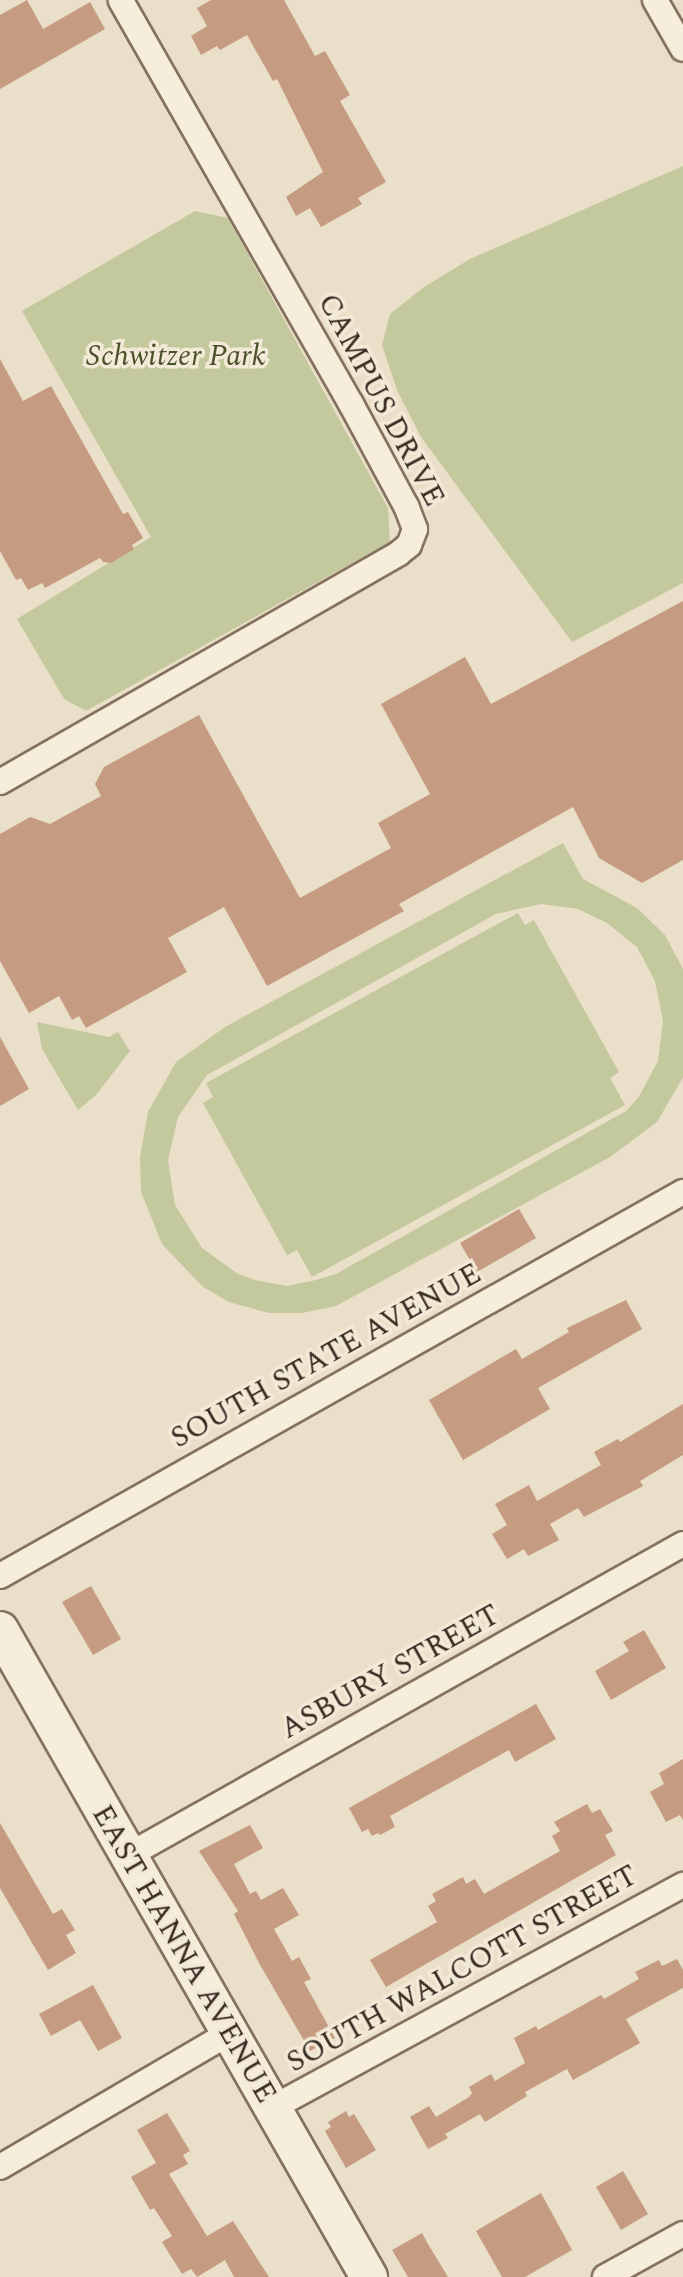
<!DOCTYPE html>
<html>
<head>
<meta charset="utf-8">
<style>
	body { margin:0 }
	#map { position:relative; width:683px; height:2277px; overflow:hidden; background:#eadfc8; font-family:Spectral,serif }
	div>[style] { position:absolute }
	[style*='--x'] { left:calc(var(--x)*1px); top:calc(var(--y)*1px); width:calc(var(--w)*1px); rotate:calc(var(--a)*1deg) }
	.green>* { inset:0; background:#c4c89d }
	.building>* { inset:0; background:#c59b81 }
	.roads { filter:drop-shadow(2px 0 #85715f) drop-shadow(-2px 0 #85715f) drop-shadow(0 2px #85715f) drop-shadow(0 -2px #85715f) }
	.minor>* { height:24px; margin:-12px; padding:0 12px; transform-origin:12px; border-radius:12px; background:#f6edda }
	.secondary>* { height:36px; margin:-18px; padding:0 18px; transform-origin:18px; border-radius:18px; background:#f6edda }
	span { translate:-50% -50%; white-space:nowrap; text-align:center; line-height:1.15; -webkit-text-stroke:7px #f3e9d7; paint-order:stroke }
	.park-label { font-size:30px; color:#495129; font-style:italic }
	.street-label { font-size:30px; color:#362a21 }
</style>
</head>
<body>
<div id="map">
	<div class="green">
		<div style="clip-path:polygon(683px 166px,683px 583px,572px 642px,421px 437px,397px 390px,382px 345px,390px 314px,424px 287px,470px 259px)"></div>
		<div style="clip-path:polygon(195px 211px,228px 218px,388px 508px,390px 542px,86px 711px,64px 699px,17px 619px,151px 537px,22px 311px)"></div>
		<div style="clip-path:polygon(evenodd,563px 843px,583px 879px,637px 908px,665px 935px,683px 969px,683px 1077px,657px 1122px,610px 1157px,336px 1306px,302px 1313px,269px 1313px,229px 1302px,203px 1287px,162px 1244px,141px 1192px,140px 1157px,148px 1112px,176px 1062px,225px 1027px,563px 843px,541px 904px,578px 909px,607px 923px,637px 947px,655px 981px,663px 1021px,658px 1061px,639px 1097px,626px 1111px,336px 1274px,316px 1280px,287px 1286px,255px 1280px,238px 1274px,202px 1248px,175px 1205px,168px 1160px,178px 1117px,207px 1075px,496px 914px,541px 904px)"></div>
		<div style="clip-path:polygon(518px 913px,525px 925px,534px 920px,619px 1072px,610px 1078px,625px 1105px,312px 1277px,297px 1250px,287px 1255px,203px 1103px,213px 1097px,206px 1083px)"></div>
		<div style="clip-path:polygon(37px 1022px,109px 1037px,118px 1032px,130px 1051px,96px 1095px,78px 1110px,42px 1049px)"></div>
	</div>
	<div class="building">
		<div style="clip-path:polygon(27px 0,43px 29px,90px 2px,105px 29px,0 89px,0 15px)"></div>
		<div style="clip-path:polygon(211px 0,284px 0,315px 56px,325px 51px,350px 95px,340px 101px,386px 182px,358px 198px,362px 204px,321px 227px,310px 208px,296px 216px,286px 197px,323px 172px,277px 79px,273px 81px,247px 35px,220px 50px,217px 46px,201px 55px,191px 36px,207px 26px,197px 8px)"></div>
		<div style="clip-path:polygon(0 359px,23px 401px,51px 386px,123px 514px,128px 512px,143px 538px,132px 545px,134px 549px,111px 563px,103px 562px,100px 558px,45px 588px,42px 583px,28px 590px,21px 578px,16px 580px,0 551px)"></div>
		<div style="clip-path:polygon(683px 601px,683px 860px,642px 883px,599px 858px,573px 807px,399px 904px,404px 911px,267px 986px,224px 907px,168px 938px,187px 972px,86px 1028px,79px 1016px,72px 1020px,59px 996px,29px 1013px,0 961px,0 834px,30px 817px,50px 824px,101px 796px,95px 784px,104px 767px,199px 715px,300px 898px,391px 848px,378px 823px,430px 794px,381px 704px,465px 657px,491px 704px)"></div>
		<div style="clip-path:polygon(0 1037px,29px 1089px,0 1106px)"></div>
		<div style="clip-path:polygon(519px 1209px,536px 1238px,477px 1272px,460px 1243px)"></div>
		<div style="clip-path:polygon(626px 1300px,642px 1329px,538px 1388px,550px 1409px,463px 1460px,429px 1400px,516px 1349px,522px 1359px,569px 1332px,567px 1328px)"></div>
		<div style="clip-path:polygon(683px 1404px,683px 1455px,640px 1481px,643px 1486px,584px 1517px,578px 1508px,550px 1524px,559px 1540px,528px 1556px,524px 1549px,507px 1559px,492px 1534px,507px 1525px,495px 1504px,529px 1485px,537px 1501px,601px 1465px,594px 1452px,618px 1439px,620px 1442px)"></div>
		<div style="clip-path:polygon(91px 1586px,121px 1639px,93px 1655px,62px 1602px)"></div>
		<div style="clip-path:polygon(644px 1630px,666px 1668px,611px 1700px,595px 1671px,629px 1651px,623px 1642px)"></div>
		<div style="clip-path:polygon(536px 1704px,556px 1739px,515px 1762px,509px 1750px,390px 1816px,395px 1827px,380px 1835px,378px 1833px,372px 1836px,368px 1829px,362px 1832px,349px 1808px)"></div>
		<div style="clip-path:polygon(683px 1759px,683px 1820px,680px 1815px,666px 1822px,650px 1792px,664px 1784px,659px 1773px)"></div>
		<div style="clip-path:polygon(587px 1804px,592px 1813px,600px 1809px,613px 1831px,605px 1835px,616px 1855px,386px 1987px,370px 1960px,437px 1922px,428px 1906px,436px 1901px,432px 1894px,463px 1877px,466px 1884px,475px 1879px,484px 1894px,560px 1851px,552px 1836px,560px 1831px,554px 1822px)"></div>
		<div style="clip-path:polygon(0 1823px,53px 1914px,62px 1909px,75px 1930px,66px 1935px,76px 1953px,48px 1970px,0 1888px)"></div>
		<div style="clip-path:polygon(250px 1825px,263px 1848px,234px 1864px,250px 1894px,256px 1891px,261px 1900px,283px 1888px,299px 1915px,274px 1929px,292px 1961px,299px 1957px,311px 1979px,304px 1982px,335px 2038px,310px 2051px,259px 1963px,234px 1914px,238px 1911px,199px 1851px)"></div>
		<div style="clip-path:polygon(677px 1959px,683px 1970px,683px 1988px,626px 2019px,640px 2043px,573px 2080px,567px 2069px,525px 2092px,527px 2096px,485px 2122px,480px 2114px,445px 2134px,448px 2138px,428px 2149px,410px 2117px,429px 2106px,436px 2117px,469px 2097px,472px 2093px,469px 2087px,491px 2074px,495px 2081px,525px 2063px,514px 2038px,536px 2026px,538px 2030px,601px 1995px,604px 1999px,639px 1979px,635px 1972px,659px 1960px,662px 1966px)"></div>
		<div style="clip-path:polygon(93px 1985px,122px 2038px,98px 2051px,80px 2020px,51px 2036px,39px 2014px)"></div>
		<div style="clip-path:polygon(346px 2111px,349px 2117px,354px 2114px,376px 2150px,346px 2168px,325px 2131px,331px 2127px,328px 2122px)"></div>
		<div style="clip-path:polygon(167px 2113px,190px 2151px,183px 2155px,188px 2164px,169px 2174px,207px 2236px,233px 2221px,269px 2277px,234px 2277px,225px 2260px,197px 2277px,191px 2269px,182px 2274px,162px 2242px,172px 2236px,154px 2208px,150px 2210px,131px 2177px,156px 2163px,137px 2130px)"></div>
		<div style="clip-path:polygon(623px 2171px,648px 2214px,621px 2230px,596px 2187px)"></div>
		<div style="clip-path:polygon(541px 2193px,572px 2250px,525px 2277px,502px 2277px,476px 2231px)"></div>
		<div style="clip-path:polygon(422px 2233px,428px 2244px,448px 2277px,408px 2277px,392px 2250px)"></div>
	</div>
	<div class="roads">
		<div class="minor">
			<div style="--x:655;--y:0;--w:56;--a:60.3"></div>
			<div style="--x:0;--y:782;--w:459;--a:-29.8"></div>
			<div style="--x:398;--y:554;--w:14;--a:-39"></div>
			<div style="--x:409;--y:545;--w:17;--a:-69"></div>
			<div style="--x:415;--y:529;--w:25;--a:-111"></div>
			<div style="--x:406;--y:506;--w:116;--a:-118.3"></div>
			<div style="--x:351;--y:404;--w:465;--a:-119.7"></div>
			<div style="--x:0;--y:1576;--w:784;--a:-29.35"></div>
			<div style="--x:129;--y:1855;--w:635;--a:-29.31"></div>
			<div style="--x:272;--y:2108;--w:468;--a:-28.5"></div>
			<div style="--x:0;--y:2167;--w:264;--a:-30.3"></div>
			<div style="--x:605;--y:2277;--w:89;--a:-28.9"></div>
		</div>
		<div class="secondary">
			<div style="--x:0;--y:1630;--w:745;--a:60.3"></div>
		</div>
	</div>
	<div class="park-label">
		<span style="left:176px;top:356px">Schwitzer Park</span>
	</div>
	<div class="street-label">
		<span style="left:381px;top:400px;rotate:62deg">CAMPUS DRIVE</span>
		<span style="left:326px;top:1356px;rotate:-29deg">SOUTH STATE AVENUE</span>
		<span style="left:390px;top:1672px;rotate:-29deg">ASBURY STREET</span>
		<span style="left:184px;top:1954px;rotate:60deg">EAST HANNA AVENUE</span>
		<span style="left:462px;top:1969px;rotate:-29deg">SOUTH WALCOTT STREET</span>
	</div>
</div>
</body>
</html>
